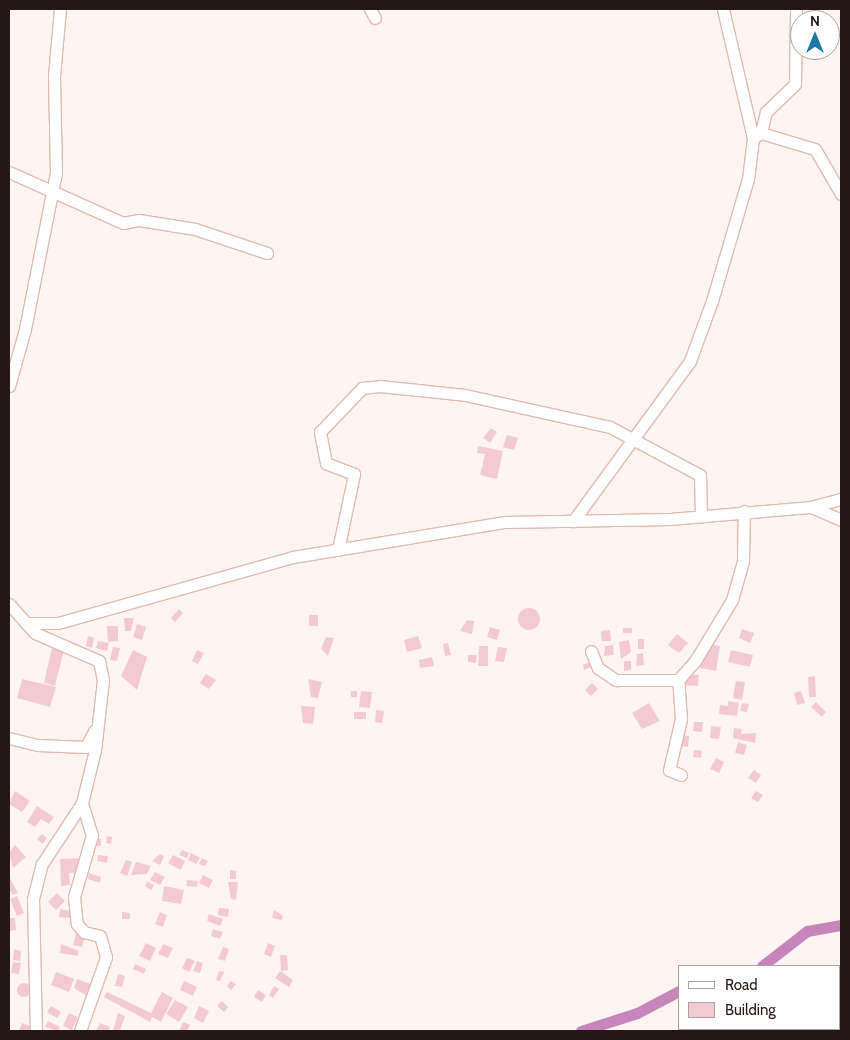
<!DOCTYPE html>
<html>
<head>
<meta charset="utf-8">
<style>
	body { margin:0 }
	#map { position:relative; width:850px; height:1040px; overflow:hidden; background:#fef5f3; font-family:Cabin,sans-serif }
	div>[style] { position:absolute }
	[style*='--x'] { left:calc(var(--x)*1px); top:calc(var(--y)*1px); width:calc(var(--w)*1px); rotate:calc(var(--a)*1deg) }
	.canal>* { height:11px; margin:-5.5px; padding:0 5.5px; transform-origin:5.5px; border-radius:5.5px; background:#c785bc }
	.building>* { inset:0; background:#f4cad2 }
	.round { border-radius:50% }
	.roads { filter:drop-shadow(1px 0 #e3bbae) drop-shadow(-1px 0 #e3bbae) drop-shadow(0 1px #e3bbae) drop-shadow(0 -1px #e3bbae) }
	.minor>* { height:11px; margin:-5.5px; padding:0 5.5px; transform-origin:5.5px; border-radius:5.5px; background:#fff }
	span { translate:-50% -50%; white-space:nowrap; text-align:center; line-height:1.15; -webkit-text-stroke:4.5px #fff; paint-order:stroke }
	.frame { position:absolute; inset:0; border:10px solid #261814; pointer-events:none }
	.legend { position:absolute; left:678px; top:965px; width:162px; height:65px; box-sizing:border-box; background:#fff; border:1px solid #a8a3a1; margin:0; padding:6px 9px; list-style:none; font-size:15px; color:#261814 }
	.legend li { display:flex; align-items:center; gap:10px; height:25px }
	.legend b { width:25px; border:1px solid #a8a3a1 }
	.north { position:absolute; left:790px; top:10px; width:50px; height:50px; box-sizing:border-box; background:#fff; border:1px solid #a8a3a1; border-radius:50%; rotate:0deg; font-size:14px; font-weight:700; line-height:20px; text-align:center; color:#261814 }
	.north::after { content:''; display:block; margin:auto; width:18px; height:22px; background:#1a79a6; clip-path:polygon(50% 0,100% 100%,50% 72%,0 100%) }
</style>
</head>
<body>
<div id="map">
	<div class="canal">
		<div style="--x:762;--y:966;--w:57;--a:-37.9"></div>
		<div style="--x:807;--y:931;--w:35;--a:-10"></div>
		<div style="--x:723;--y:1029;--w:2;--a:63"></div>
		<div style="--x:581;--y:1031;--w:59;--a:-17.8"></div>
		<div style="--x:637;--y:1013;--w:47;--a:-27.6"></div>
	</div>
	<div class="building">
		<div style="clip-path:polygon(491px 428px,497px 432px,490px 443px,483px 438px)"></div>
		<div style="clip-path:polygon(507px 435px,518px 438px,514px 450px,503px 447px)"></div>
		<div style="clip-path:polygon(478px 446px,503px 451px,497px 479px,480px 475px,485px 454px,477px 453px)"></div>
		<div class="round" style="left:518px;top:608px;width:22px;height:22px"></div>
		<div style="clip-path:polygon(179px 609px,183px 613px,175px 622px,171px 618px)"></div>
		<div style="clip-path:polygon(309px 615px,318px 615px,318px 626px,309px 626px)"></div>
		<div style="clip-path:polygon(124px 618px,134px 618px,131px 631px,125px 631px)"></div>
		<div style="clip-path:polygon(467px 620px,474px 621px,472px 634px,460px 631px)"></div>
		<div style="clip-path:polygon(137px 624px,146px 627px,142px 640px,133px 637px)"></div>
		<div style="clip-path:polygon(107px 626px,118px 626px,118px 641px,108px 642px)"></div>
		<div style="clip-path:polygon(490px 627px,500px 630px,497px 640px,487px 637px)"></div>
		<div style="clip-path:polygon(623px 628px,632px 628px,632px 633px,623px 633px)"></div>
		<div style="clip-path:polygon(742px 629px,754px 633px,750px 643px,739px 638px)"></div>
		<div style="clip-path:polygon(610px 630px,611px 641px,602px 641px,601px 631px)"></div>
		<div style="clip-path:polygon(677px 634px,688px 643px,679px 653px,668px 645px)"></div>
		<div style="clip-path:polygon(88px 636px,94px 638px,92px 648px,86px 646px)"></div>
		<div style="clip-path:polygon(418px 636px,422px 648px,407px 652px,404px 640px)"></div>
		<div style="clip-path:polygon(326px 637px,334px 638px,328px 656px,321px 649px)"></div>
		<div style="clip-path:polygon(638px 639px,644px 639px,644px 649px,638px 649px)"></div>
		<div style="clip-path:polygon(629px 640px,631px 652px,621px 659px,619px 642px)"></div>
		<div style="clip-path:polygon(98px 641px,109px 643px,107px 651px,96px 648px)"></div>
		<div style="clip-path:polygon(700px 642px,720px 646px,716px 671px,700px 668px)"></div>
		<div style="clip-path:polygon(53px 643px,65px 646px,55px 686px,44px 683px)"></div>
		<div style="clip-path:polygon(448px 643px,451px 655px,445px 656px,443px 644px)"></div>
		<div style="clip-path:polygon(613px 645px,614px 655px,604px 656px,605px 646px)"></div>
		<div style="clip-path:polygon(479px 646px,488px 646px,488px 666px,478px 666px)"></div>
		<div style="clip-path:polygon(113px 647px,120px 648px,117px 661px,110px 660px)"></div>
		<div style="clip-path:polygon(498px 647px,507px 648px,504px 662px,495px 661px)"></div>
		<div style="clip-path:polygon(133px 650px,147px 657px,137px 690px,121px 676px)"></div>
		<div style="clip-path:polygon(197px 650px,204px 653px,198px 664px,192px 661px)"></div>
		<div style="clip-path:polygon(731px 650px,753px 655px,750px 667px,728px 662px)"></div>
		<div style="clip-path:polygon(643px 653px,644px 665px,636px 666px,637px 654px)"></div>
		<div style="clip-path:polygon(468px 655px,477px 655px,476px 663px,468px 662px)"></div>
		<div style="clip-path:polygon(432px 657px,434px 666px,420px 668px,419px 660px)"></div>
		<div style="clip-path:polygon(624px 661px,631px 661px,631px 670px,624px 671px)"></div>
		<div style="clip-path:polygon(590px 662px,592px 667px,584px 670px,583px 665px)"></div>
		<div style="clip-path:polygon(680px 673px,699px 675px,698px 686px,679px 685px)"></div>
		<div style="clip-path:polygon(206px 674px,216px 680px,209px 689px,200px 683px)"></div>
		<div style="clip-path:polygon(815px 676px,816px 697px,809px 697px,808px 677px)"></div>
		<div style="clip-path:polygon(22px 679px,56px 687px,50px 707px,17px 698px)"></div>
		<div style="clip-path:polygon(308px 679px,322px 682px,318px 698px,311px 697px)"></div>
		<div style="clip-path:polygon(736px 681px,745px 682px,742px 700px,733px 698px)"></div>
		<div style="clip-path:polygon(592px 683px,598px 689px,591px 696px,585px 690px)"></div>
		<div style="clip-path:polygon(351px 691px,357px 691px,357px 697px,351px 697px)"></div>
		<div style="clip-path:polygon(361px 691px,372px 692px,370px 708px,359px 707px)"></div>
		<div style="clip-path:polygon(801px 691px,805px 703px,797px 705px,794px 693px)"></div>
		<div style="clip-path:polygon(728px 701px,739px 703px,737px 716px,719px 714px,720px 705px,728px 706px)"></div>
		<div style="clip-path:polygon(816px 702px,826px 712px,822px 717px,811px 707px)"></div>
		<div style="clip-path:polygon(649px 703px,660px 721px,642px 729px,632px 713px)"></div>
		<div style="clip-path:polygon(742px 703px,749px 704px,747px 712px,740px 711px)"></div>
		<div style="clip-path:polygon(301px 706px,315px 707px,313px 724px,303px 723px)"></div>
		<div style="clip-path:polygon(376px 710px,384px 711px,382px 723px,375px 722px)"></div>
		<div style="clip-path:polygon(354px 712px,366px 712px,366px 719px,354px 719px)"></div>
		<div style="clip-path:polygon(694px 722px,703px 722px,702px 732px,693px 731px)"></div>
		<div style="clip-path:polygon(711px 726px,721px 727px,719px 739px,710px 738px)"></div>
		<div style="clip-path:polygon(734px 728px,742px 729px,741px 734px,756px 733px,755px 743px,733px 738px)"></div>
		<div style="clip-path:polygon(673px 734px,689px 736px,688px 747px,672px 746px)"></div>
		<div style="clip-path:polygon(738px 742px,747px 745px,744px 755px,735px 753px)"></div>
		<div style="clip-path:polygon(694px 750px,702px 751px,701px 758px,693px 757px)"></div>
		<div style="clip-path:polygon(716px 758px,724px 762px,719px 773px,710px 769px)"></div>
		<div style="clip-path:polygon(754px 770px,761px 775px,756px 783px,748px 778px)"></div>
		<div style="clip-path:polygon(15px 791px,30px 801px,22px 812px,9px 804px)"></div>
		<div style="clip-path:polygon(756px 791px,763px 795px,758px 802px,751px 798px)"></div>
		<div style="clip-path:polygon(37px 806px,54px 817px,49px 824px,41px 819px,35px 827px,27px 822px)"></div>
		<div style="clip-path:polygon(42px 834px,47px 838px,43px 844px,37px 839px)"></div>
		<div style="clip-path:polygon(107px 836px,112px 837px,111px 844px,106px 843px)"></div>
		<div style="clip-path:polygon(97px 839px,101px 839px,101px 846px,96px 846px)"></div>
		<div style="clip-path:polygon(15px 845px,26px 857px,13px 868px,9px 853px)"></div>
		<div style="clip-path:polygon(182px 850px,189px 853px,187px 858px,179px 855px)"></div>
		<div style="clip-path:polygon(191px 853px,200px 858px,196px 864px,188px 860px)"></div>
		<div style="clip-path:polygon(160px 854px,164px 856px,160px 865px,152px 861px)"></div>
		<div style="clip-path:polygon(98px 855px,108px 856px,107px 863px,97px 861px)"></div>
		<div style="clip-path:polygon(173px 855px,185px 861px,181px 870px,168px 863px)"></div>
		<div style="clip-path:polygon(82px 858px,82px 872px,69px 873px,70px 885px,61px 886px,60px 859px)"></div>
		<div style="clip-path:polygon(202px 858px,208px 861px,205px 866px,199px 864px)"></div>
		<div style="clip-path:polygon(126px 860px,132px 862px,127px 876px,120px 873px)"></div>
		<div style="clip-path:polygon(136px 862px,151px 866px,147px 874px,131px 875px)"></div>
		<div style="clip-path:polygon(230px 870px,236px 871px,236px 879px,230px 879px)"></div>
		<div style="clip-path:polygon(155px 872px,165px 877px,160px 885px,150px 880px)"></div>
		<div style="clip-path:polygon(89px 873px,101px 877px,100px 883px,88px 879px)"></div>
		<div style="clip-path:polygon(203px 875px,213px 880px,209px 888px,199px 883px)"></div>
		<div style="clip-path:polygon(10px 878px,18px 893px,12px 895px,9px 888px)"></div>
		<div style="clip-path:polygon(187px 880px,198px 881px,197px 887px,186px 886px)"></div>
		<div style="clip-path:polygon(147px 881px,154px 885px,151px 890px,145px 886px)"></div>
		<div style="clip-path:polygon(228px 882px,238px 882px,236px 900px,231px 899px)"></div>
		<div style="clip-path:polygon(164px 886px,184px 890px,181px 904px,162px 901px)"></div>
		<div style="clip-path:polygon(57px 893px,65px 901px,56px 910px,48px 902px)"></div>
		<div style="clip-path:polygon(17px 896px,24px 913px,17px 916px,10px 899px)"></div>
		<div style="clip-path:polygon(219px 908px,229px 909px,228px 917px,218px 915px)"></div>
		<div style="clip-path:polygon(60px 909px,71px 911px,70px 918px,59px 917px)"></div>
		<div style="clip-path:polygon(274px 910px,283px 916px,282px 920px,272px 918px)"></div>
		<div style="clip-path:polygon(122px 912px,130px 913px,130px 919px,122px 919px)"></div>
		<div style="clip-path:polygon(160px 912px,167px 915px,163px 927px,155px 924px)"></div>
		<div style="clip-path:polygon(209px 914px,223px 919px,220px 926px,207px 921px)"></div>
		<div style="clip-path:polygon(9px 918px,15px 918px,16px 930px,10px 931px)"></div>
		<div style="clip-path:polygon(213px 929px,223px 932px,220px 939px,211px 936px)"></div>
		<div style="clip-path:polygon(76px 933px,85px 936px,82px 947px,73px 945px)"></div>
		<div style="clip-path:polygon(146px 943px,156px 948px,150px 961px,139px 956px)"></div>
		<div style="clip-path:polygon(268px 943px,275px 946px,271px 957px,264px 954px)"></div>
		<div style="clip-path:polygon(61px 944px,79px 951px,78px 956px,60px 953px)"></div>
		<div style="clip-path:polygon(163px 944px,173px 948px,168px 958px,158px 954px)"></div>
		<div style="clip-path:polygon(223px 947px,229px 949px,225px 961px,218px 959px)"></div>
		<div style="clip-path:polygon(14px 949px,21px 951px,20px 961px,13px 960px)"></div>
		<div style="clip-path:polygon(280px 955px,287px 955px,288px 970px,281px 971px)"></div>
		<div style="clip-path:polygon(187px 958px,195px 961px,189px 972px,182px 968px)"></div>
		<div style="clip-path:polygon(197px 961px,203px 963px,200px 973px,193px 971px)"></div>
		<div style="clip-path:polygon(13px 962px,21px 963px,19px 974px,11px 973px)"></div>
		<div style="clip-path:polygon(135px 964px,146px 969px,144px 974px,133px 969px)"></div>
		<div style="clip-path:polygon(219px 971px,224px 972px,220px 981px,216px 980px)"></div>
		<div style="clip-path:polygon(280px 971px,293px 980px,289px 987px,275px 978px)"></div>
		<div style="clip-path:polygon(56px 972px,74px 979px,69px 992px,51px 985px)"></div>
		<div style="clip-path:polygon(118px 974px,125px 976px,122px 987px,115px 986px)"></div>
		<div style="clip-path:polygon(77px 979px,93px 985px,88px 997px,74px 988px)"></div>
		<div style="clip-path:polygon(184px 981px,197px 987px,193px 996px,180px 990px)"></div>
		<div style="clip-path:polygon(231px 981px,236px 984px,231px 990px,227px 986px)"></div>
		<div class="round" style="left:17px;top:983px;width:14px;height:14px"></div>
		<div style="clip-path:polygon(274px 986px,279px 989px,273px 998px,269px 995px)"></div>
		<div style="clip-path:polygon(258px 990px,266px 995px,262px 1002px,254px 997px)"></div>
		<div style="clip-path:polygon(107px 992px,151px 1013px,162px 992px,173px 998px,161px 1022px,152px 1017px,150px 1022px,104px 997px)"></div>
		<div style="clip-path:polygon(175px 1000px,188px 1007px,179px 1022px,166px 1014px)"></div>
		<div style="clip-path:polygon(222px 1001px,228px 1007px,224px 1012px,217px 1006px)"></div>
		<div style="clip-path:polygon(51px 1006px,61px 1012px,57px 1018px,47px 1012px)"></div>
		<div style="clip-path:polygon(199px 1006px,209px 1011px,203px 1023px,194px 1018px)"></div>
		<div style="clip-path:polygon(69px 1013px,78px 1017px,72px 1030px,63px 1026px)"></div>
		<div style="clip-path:polygon(118px 1013px,125px 1016px,120px 1031px,113px 1031px)"></div>
		<div style="clip-path:polygon(48px 1021px,60px 1027px,58px 1031px,45px 1027px)"></div>
		<div style="clip-path:polygon(183px 1022px,190px 1025px,187px 1031px,179px 1031px)"></div>
		<div style="clip-path:polygon(22px 1023px,33px 1027px,31px 1031px,19px 1031px)"></div>
		<div style="clip-path:polygon(100px 1023px,110px 1027px,109px 1031px,96px 1031px)"></div>
	</div>
	<div class="roads">
		<div class="minor">
			<div style="--x:370;--y:9;--w:10;--a:61"></div>
			<div style="--x:761;--y:133;--w:56;--a:16.5"></div>
			<div style="--x:815;--y:149;--w:52;--a:60"></div>
			<div style="--x:753;--y:138;--w:9;--a:-32"></div>
			<div style="--x:761;--y:133;--w:22;--a:-77"></div>
			<div style="--x:766;--y:112;--w:40;--a:-44"></div>
			<div style="--x:795;--y:84;--w:75;--a:-89.2"></div>
			<div style="--x:9;--y:172;--w:125;--a:24.1"></div>
			<div style="--x:123;--y:223;--w:16;--a:-11"></div>
			<div style="--x:139;--y:220;--w:57;--a:9.1"></div>
			<div style="--x:195;--y:229;--w:76;--a:18.4"></div>
			<div style="--x:9;--y:386;--w:59;--a:-74.3"></div>
			<div style="--x:25;--y:329;--w:159;--a:-78.8"></div>
			<div style="--x:56;--y:173;--w:97;--a:-91.2"></div>
			<div style="--x:54;--y:76;--w:67;--a:-84.9"></div>
			<div style="--x:811;--y:507;--w:31;--a:-15"></div>
			<div style="--x:573;--y:521;--w:198;--a:-53.8"></div>
			<div style="--x:690;--y:361;--w:64;--a:-69.9"></div>
			<div style="--x:712;--y:301;--w:127;--a:-73.6"></div>
			<div style="--x:748;--y:179;--w:41;--a:-83"></div>
			<div style="--x:753;--y:138;--w:132;--a:-103.1"></div>
			<div style="--x:338;--y:550;--w:78;--a:-78.1"></div>
			<div style="--x:354;--y:474;--w:30;--a:-159"></div>
			<div style="--x:326;--y:463;--w:32;--a:-101"></div>
			<div style="--x:320;--y:432;--w:61;--a:-46.3"></div>
			<div style="--x:362;--y:388;--w:18;--a:-6"></div>
			<div style="--x:380;--y:386;--w:85;--a:6"></div>
			<div style="--x:465;--y:395;--w:148;--a:12.4"></div>
			<div style="--x:610;--y:427;--w:102;--a:28.1"></div>
			<div style="--x:700;--y:475;--w:41;--a:88.6"></div>
			<div style="--x:9;--y:604;--w:25;--a:48"></div>
			<div style="--x:26;--y:623;--w:32;--a:0"></div>
			<div style="--x:58;--y:623;--w:244;--a:-15.7"></div>
			<div style="--x:293;--y:557;--w:215;--a:-9.4"></div>
			<div style="--x:505;--y:522;--w:165;--a:-1"></div>
			<div style="--x:670;--y:519;--w:142;--a:-4.9"></div>
			<div style="--x:811;--y:507;--w:33;--a:23"></div>
			<div style="--x:26;--y:623;--w:13;--a:48"></div>
			<div style="--x:35;--y:633;--w:70;--a:23.6"></div>
			<div style="--x:99;--y:661;--w:19;--a:78"></div>
			<div style="--x:103;--y:680;--w:70;--a:96.5"></div>
			<div style="--x:95;--y:750;--w:55;--a:103.8"></div>
			<div style="--x:82;--y:803;--w:34;--a:73"></div>
			<div style="--x:92;--y:835;--w:65;--a:106.2"></div>
			<div style="--x:74;--y:897;--w:27;--a:84"></div>
			<div style="--x:77;--y:924;--w:11;--a:49"></div>
			<div style="--x:84;--y:932;--w:16;--a:14"></div>
			<div style="--x:100;--y:936;--w:22;--a:74"></div>
			<div style="--x:106;--y:957;--w:78;--a:109.4"></div>
			<div style="--x:591;--y:651;--w:18;--a:68"></div>
			<div style="--x:598;--y:668;--w:22;--a:34"></div>
			<div style="--x:616;--y:680;--w:62;--a:0"></div>
			<div style="--x:9;--y:738;--w:29;--a:14"></div>
			<div style="--x:37;--y:745;--w:49;--a:2.3"></div>
			<div style="--x:86;--y:747;--w:18;--a:-63"></div>
			<div style="--x:681;--y:775;--w:13;--a:-157"></div>
			<div style="--x:669;--y:770;--w:52;--a:-76.8"></div>
			<div style="--x:681;--y:719;--w:39;--a:-94"></div>
			<div style="--x:678;--y:680;--w:25;--a:-48"></div>
			<div style="--x:695;--y:661;--w:71;--a:-58.8"></div>
			<div style="--x:732;--y:600;--w:41;--a:-74.2"></div>
			<div style="--x:743;--y:561;--w:50;--a:-88.9"></div>
			<div style="--x:36;--y:1031;--w:132;--a:-91.3"></div>
			<div style="--x:33;--y:899;--w:36;--a:-76"></div>
			<div style="--x:42;--y:864;--w:73;--a:-56.7"></div>
		</div>
	</div>
	<div class="frame"></div>
	<ul class="legend">
	<li><b style="height:6px;background:#fff"></b>Road</li>
	<li><b style="height:14px;background:#f4cad2"></b>Building</li>
	</ul>
	<div class="north">N</div>
</div>
</body>
</html>
